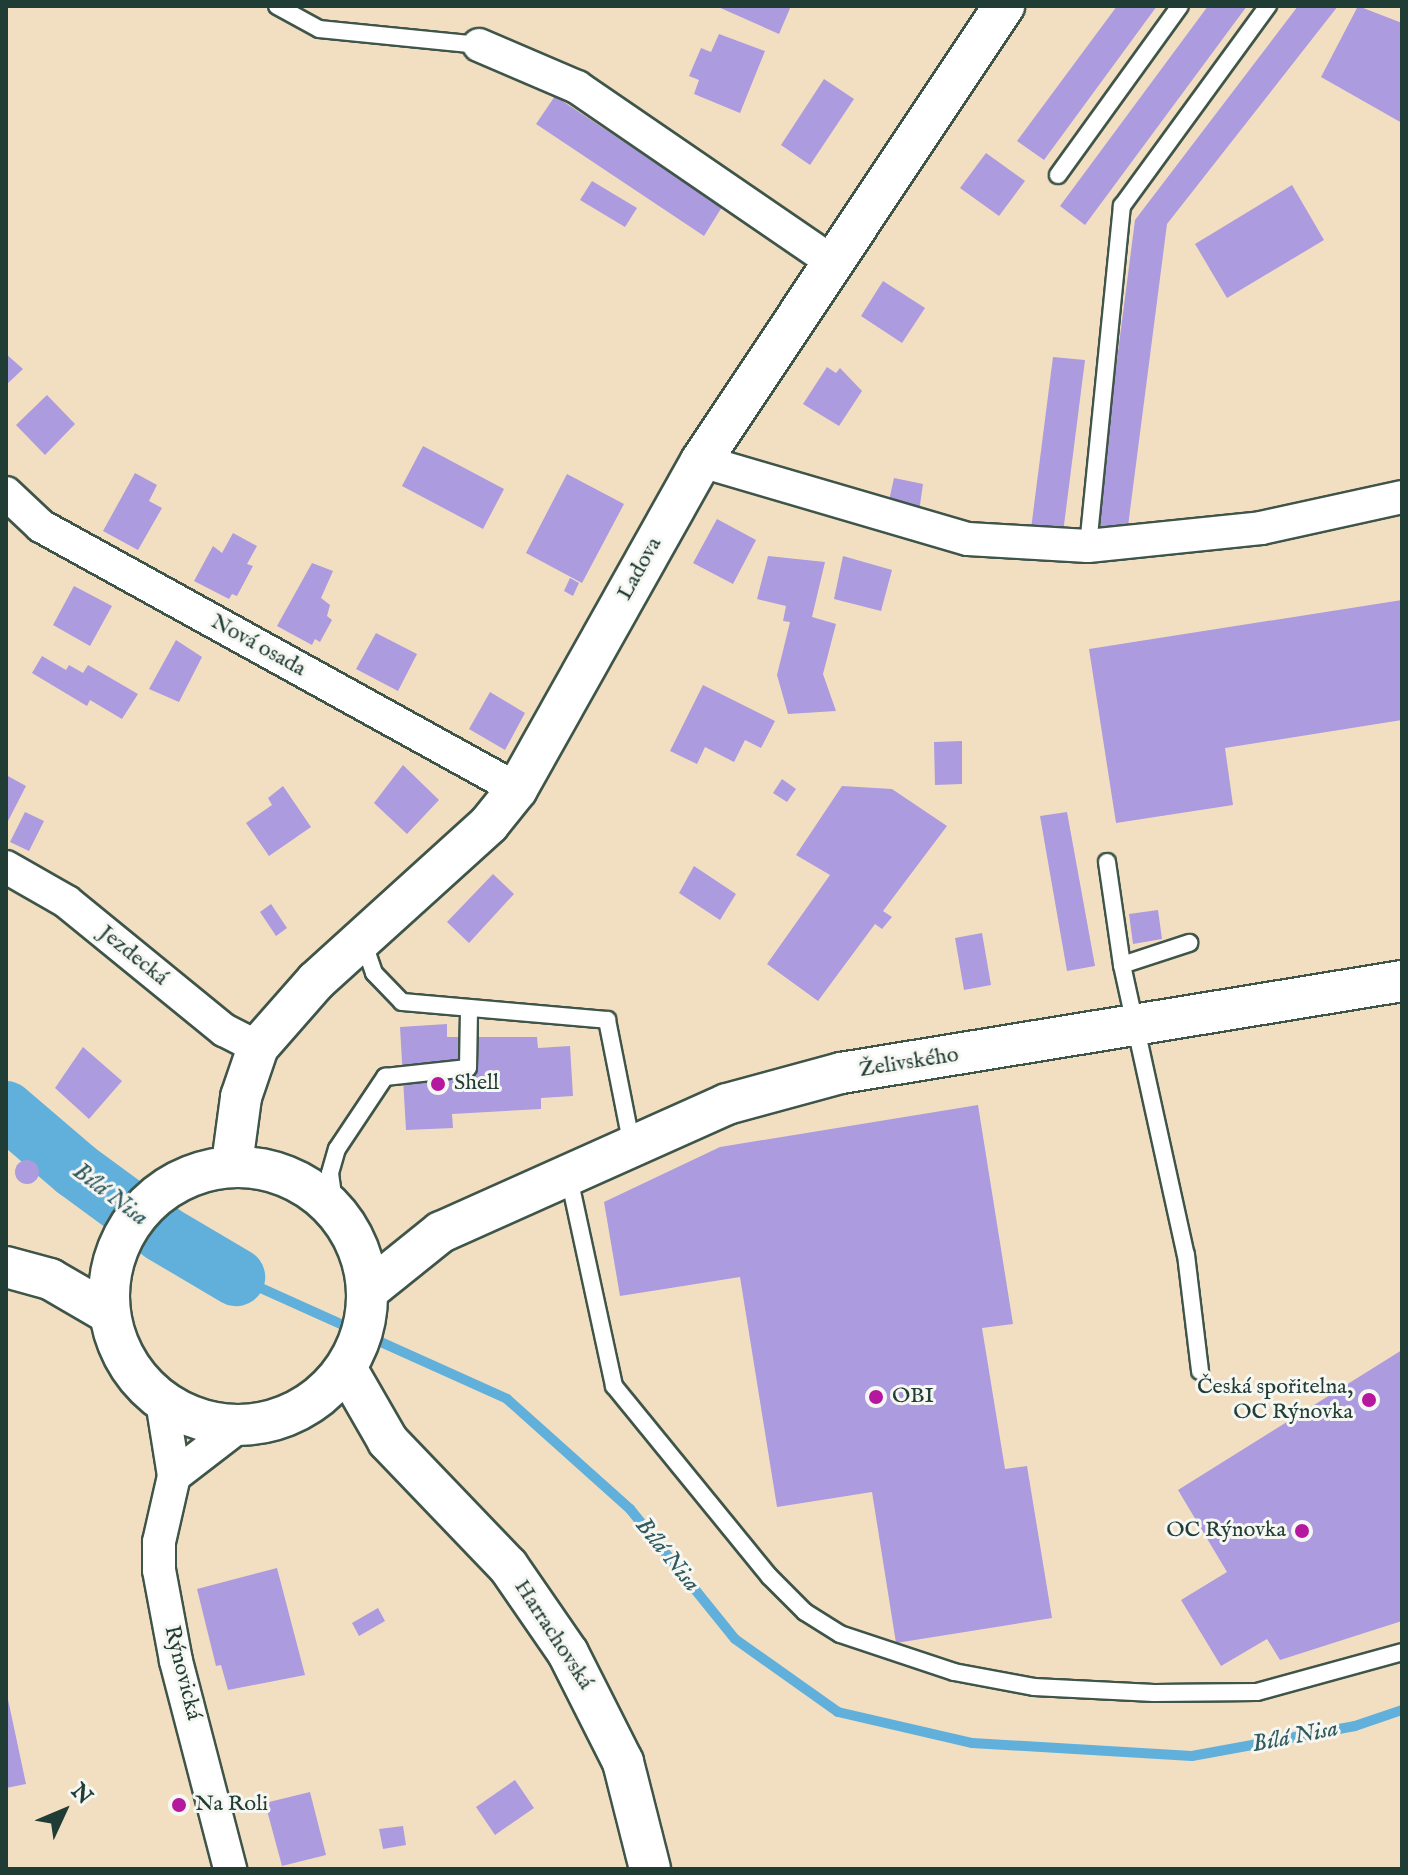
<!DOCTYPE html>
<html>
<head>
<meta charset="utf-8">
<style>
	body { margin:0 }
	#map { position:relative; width:1408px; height:1875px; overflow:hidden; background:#f2dfc2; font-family:"IM FELL English",serif }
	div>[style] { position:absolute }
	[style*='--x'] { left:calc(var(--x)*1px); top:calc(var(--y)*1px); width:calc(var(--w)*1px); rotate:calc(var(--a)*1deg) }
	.stream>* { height:10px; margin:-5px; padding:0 5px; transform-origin:5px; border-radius:5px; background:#61b0db }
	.river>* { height:58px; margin:-29px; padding:0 29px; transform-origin:29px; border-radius:29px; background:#61b0db }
	.building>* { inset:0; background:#ac9bde }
	.round { border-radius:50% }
	.roads { filter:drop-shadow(2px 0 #3f5549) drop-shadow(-2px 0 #3f5549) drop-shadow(0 2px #3f5549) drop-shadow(0 -2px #3f5549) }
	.service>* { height:16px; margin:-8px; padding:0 8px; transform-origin:8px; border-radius:8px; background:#fff }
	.minor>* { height:32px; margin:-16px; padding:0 16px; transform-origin:16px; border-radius:16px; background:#fff }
	.tertiary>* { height:40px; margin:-20px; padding:0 20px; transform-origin:20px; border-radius:20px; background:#fff }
	.tertiary>.ring { margin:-20px; padding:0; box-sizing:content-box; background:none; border:40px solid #fff; border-radius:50% }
	.dots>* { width:22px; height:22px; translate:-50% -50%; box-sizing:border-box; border:4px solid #f6f6f2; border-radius:50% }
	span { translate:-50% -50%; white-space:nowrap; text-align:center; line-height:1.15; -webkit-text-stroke:6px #f6f6f2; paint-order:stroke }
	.street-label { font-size:22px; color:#1f3d34 }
	.poi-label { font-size:22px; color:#1f3d34 }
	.left { translate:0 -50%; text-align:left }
	.right { translate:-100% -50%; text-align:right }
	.water-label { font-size:24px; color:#305a5e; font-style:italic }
	.frame { position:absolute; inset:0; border:8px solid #1f3d34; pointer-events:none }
	.north { position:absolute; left:24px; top:1771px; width:80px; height:80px; -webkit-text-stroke:6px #f6f6f2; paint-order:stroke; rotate:46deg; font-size:22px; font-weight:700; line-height:32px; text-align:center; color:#1f3d34 }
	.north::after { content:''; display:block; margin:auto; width:28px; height:36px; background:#1f3d34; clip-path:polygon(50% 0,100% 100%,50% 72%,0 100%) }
</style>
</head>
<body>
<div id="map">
	<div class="stream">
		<div style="--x:236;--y:1277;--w:297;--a:24.2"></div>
		<div style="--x:507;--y:1399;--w:165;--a:41.8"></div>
		<div style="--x:630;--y:1509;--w:167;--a:51.1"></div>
		<div style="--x:735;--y:1639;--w:126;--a:35.3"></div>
		<div style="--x:838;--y:1712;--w:138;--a:13"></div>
		<div style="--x:972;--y:1743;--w:220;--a:3.4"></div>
		<div style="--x:1192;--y:1756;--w:166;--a:-10.4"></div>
		<div style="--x:1355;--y:1726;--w:50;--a:-18.8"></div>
	</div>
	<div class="river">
		<div style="--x:6;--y:1110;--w:92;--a:40.6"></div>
		<div style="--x:76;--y:1170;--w:108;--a:36.3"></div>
		<div style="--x:163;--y:1234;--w:85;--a:30.5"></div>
	</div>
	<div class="building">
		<div style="clip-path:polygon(716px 6px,791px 6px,779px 34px)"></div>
		<div style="clip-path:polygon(1117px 6px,1157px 6px,1044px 160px,1017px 141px)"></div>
		<div style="clip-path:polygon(1208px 6px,1247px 6px,1085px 225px,1060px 206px)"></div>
		<div style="clip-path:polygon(1298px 6px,1338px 6px,1167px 224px,1127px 534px,1095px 530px,1135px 220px)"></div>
		<div style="clip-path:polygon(1358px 6px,1402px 23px,1402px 123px,1321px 77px)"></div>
		<div style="clip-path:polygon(719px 34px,765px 51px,740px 113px,694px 94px,699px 80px,689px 76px,701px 48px,711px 52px)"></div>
		<div style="clip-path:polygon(824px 79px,854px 99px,810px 165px,781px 145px)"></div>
		<div style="clip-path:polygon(555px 96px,722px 207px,704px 236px,536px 124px)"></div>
		<div style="clip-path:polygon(986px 153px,1025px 181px,999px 216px,960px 188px)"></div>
		<div style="clip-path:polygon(592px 181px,637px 208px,625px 227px,580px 200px)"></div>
		<div style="clip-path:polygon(1292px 185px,1324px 240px,1227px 298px,1195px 244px)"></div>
		<div style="clip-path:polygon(883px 281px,925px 308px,902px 343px,861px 316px)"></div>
		<div style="clip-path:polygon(6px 354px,23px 369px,6px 385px)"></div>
		<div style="clip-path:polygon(1053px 357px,1085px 360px,1063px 533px,1031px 529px)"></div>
		<div style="clip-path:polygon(827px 367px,836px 373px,840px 368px,862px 391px,839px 426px,803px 404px)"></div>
		<div style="clip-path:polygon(47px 395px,75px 424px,45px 455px,16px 425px)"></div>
		<div style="clip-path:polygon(423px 446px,504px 489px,483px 529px,402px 486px)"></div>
		<div style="clip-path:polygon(135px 473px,157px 485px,149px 501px,162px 508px,138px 550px,103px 531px)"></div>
		<div style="clip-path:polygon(567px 474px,624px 504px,582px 583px,526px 553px)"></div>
		<div style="clip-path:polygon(894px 478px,923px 484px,919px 512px,888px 505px)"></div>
		<div style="clip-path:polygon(717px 519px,756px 540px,733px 584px,693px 563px)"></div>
		<div style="clip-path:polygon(233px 533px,257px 546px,247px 564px,253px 566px,237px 596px,232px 594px,229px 599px,194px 581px,213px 546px,222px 553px)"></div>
		<div style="clip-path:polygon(768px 556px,825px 562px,812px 617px,836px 624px,823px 674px,836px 711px,788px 714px,777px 675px,790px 622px,783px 621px,786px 606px,757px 599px)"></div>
		<div style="clip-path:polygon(843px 556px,892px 570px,881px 611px,834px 599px)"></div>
		<div style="clip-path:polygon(312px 563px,333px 571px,321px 598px,330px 605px,327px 616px,332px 620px,320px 642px,315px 639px,312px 645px,277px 626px)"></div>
		<div style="clip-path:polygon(570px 578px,579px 583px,573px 596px,564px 591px)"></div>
		<div style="clip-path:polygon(74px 586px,112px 606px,90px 646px,53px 625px)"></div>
		<div style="clip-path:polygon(1402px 600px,1402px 720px,1225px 748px,1233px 805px,1116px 823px,1089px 649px)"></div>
		<div style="clip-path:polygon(376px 633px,417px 654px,398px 691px,356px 669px)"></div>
		<div style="clip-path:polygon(176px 640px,202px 657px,179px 702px,149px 689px)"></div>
		<div style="clip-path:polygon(42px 656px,66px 670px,69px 665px,83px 673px,88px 665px,138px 694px,122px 719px,90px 700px,87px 706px,32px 673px)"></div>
		<div style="clip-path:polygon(703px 685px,775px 721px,761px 748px,745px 740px,734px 762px,705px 747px,697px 764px,670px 751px)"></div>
		<div style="clip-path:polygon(490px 692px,525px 713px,505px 750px,469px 729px)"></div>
		<div style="clip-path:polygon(962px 741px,962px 784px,935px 785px,934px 742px)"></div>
		<div style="clip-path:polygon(403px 765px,439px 800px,407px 834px,374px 803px)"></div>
		<div style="clip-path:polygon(6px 775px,26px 786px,6px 825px)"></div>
		<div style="clip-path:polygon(782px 779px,796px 789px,787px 802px,773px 793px)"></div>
		<div style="clip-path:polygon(283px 786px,311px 827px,269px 856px,246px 823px,272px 805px,268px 798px)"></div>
		<div style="clip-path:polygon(842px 786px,892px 789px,947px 826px,883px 911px,892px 917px,882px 929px,875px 924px,818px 1001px,767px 964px,830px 875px,796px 855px)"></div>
		<div style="clip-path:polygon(25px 812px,44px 821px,29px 851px,10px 842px)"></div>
		<div style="clip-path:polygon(1067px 812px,1095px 966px,1067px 971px,1040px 816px)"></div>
		<div style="clip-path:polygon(694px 866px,736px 894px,720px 920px,679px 893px)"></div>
		<div style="clip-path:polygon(493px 874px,514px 894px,469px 943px,447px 922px)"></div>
		<div style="clip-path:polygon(271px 904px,287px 928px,276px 936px,260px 912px)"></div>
		<div style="clip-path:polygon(1158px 910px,1162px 939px,1133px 944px,1129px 914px)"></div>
		<div style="clip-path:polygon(982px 933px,991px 985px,964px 990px,955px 938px)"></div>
		<div style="clip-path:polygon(447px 1024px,447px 1037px,537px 1037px,538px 1048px,570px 1046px,573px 1096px,541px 1098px,541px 1109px,452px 1114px,453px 1128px,406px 1130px,400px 1027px)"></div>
		<div style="clip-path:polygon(83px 1047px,122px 1081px,89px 1119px,55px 1088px)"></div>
		<div style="clip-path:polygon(978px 1105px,1013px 1324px,982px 1328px,1005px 1469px,1027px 1466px,1052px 1618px,896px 1643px,872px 1492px,777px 1507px,740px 1277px,620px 1296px,604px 1202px,720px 1147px)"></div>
		<div class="round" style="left:15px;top:1160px;width:24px;height:24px"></div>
		<div style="clip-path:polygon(1402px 1350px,1402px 1621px,1280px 1660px,1267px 1639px,1221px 1666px,1181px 1600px,1227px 1572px,1178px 1490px)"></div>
		<div style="clip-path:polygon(277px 1568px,305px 1675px,228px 1690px,221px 1665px,216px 1666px,197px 1589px)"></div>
		<div style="clip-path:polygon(378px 1608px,385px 1621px,359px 1636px,352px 1623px)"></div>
		<div style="clip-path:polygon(6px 1690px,26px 1784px,6px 1788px)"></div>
		<div style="clip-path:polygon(515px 1780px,534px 1808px,495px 1835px,476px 1807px)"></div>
		<div style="clip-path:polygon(310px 1792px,326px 1855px,282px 1866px,265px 1803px)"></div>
		<div style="clip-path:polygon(403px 1826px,406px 1845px,383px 1849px,379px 1829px)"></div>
	</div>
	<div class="roads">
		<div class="service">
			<div style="--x:277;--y:6;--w:48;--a:28.7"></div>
			<div style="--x:319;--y:29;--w:161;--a:5.7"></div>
			<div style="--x:1058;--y:175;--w:208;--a:-54.2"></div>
			<div style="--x:1088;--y:546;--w:342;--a:-84.3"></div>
			<div style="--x:1122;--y:206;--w:248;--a:-53.9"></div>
			<div style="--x:1107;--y:862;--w:104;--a:81.7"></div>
			<div style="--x:1122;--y:965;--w:297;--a:77.6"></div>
			<div style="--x:1186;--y:1255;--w:117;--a:83.1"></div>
			<div style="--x:362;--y:938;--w:37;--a:71"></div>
			<div style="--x:374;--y:973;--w:40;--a:46"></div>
			<div style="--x:402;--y:1002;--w:206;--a:5"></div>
			<div style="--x:607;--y:1020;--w:128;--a:78.8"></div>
			<div style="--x:1122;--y:965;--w:71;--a:-18.2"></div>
			<div style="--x:568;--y:1173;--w:218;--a:77.8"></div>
			<div style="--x:614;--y:1386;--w:245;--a:50.8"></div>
			<div style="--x:769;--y:1576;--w:51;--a:45"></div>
			<div style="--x:805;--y:1612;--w:41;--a:32.2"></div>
			<div style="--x:840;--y:1634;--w:120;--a:18.4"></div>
			<div style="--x:954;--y:1672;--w:81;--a:10.6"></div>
			<div style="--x:1034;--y:1687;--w:120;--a:2.9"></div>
			<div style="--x:1154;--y:1693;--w:103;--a:-0.6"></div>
			<div style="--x:1257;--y:1692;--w:150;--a:-15.4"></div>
			<div style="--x:335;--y:1209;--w:36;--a:-98"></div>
			<div style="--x:330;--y:1173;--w:25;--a:-74"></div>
			<div style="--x:337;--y:1149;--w:87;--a:-56.3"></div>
			<div style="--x:385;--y:1077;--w:83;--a:-6.2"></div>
			<div style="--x:468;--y:1068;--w:60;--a:-89"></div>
		</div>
		<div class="minor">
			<div style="--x:479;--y:45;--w:107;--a:23.2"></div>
			<div style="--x:577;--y:87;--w:310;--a:34.4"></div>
			<div style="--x:701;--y:461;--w:278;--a:16.3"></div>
			<div style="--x:968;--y:539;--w:120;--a:3.3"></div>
			<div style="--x:1088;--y:546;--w:174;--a:-5.9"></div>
			<div style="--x:1261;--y:528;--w:144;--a:-12.4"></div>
			<div style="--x:6;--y:493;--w:48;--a:43.3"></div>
			<div style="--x:41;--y:526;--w:544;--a:28.92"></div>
			<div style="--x:6;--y:867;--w:70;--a:29.8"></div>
			<div style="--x:67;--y:902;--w:203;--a:39.2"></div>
			<div style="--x:224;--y:1030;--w:38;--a:27"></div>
			<div style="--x:162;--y:1401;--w:76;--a:80.9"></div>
			<div style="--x:174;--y:1476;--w:68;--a:102.8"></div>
			<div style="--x:159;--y:1542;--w:28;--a:90"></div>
			<div style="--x:159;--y:1570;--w:93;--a:79.4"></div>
			<div style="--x:176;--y:1661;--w:215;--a:75.4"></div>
			<div style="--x:174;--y:1476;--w:82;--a:-37.6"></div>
		</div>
		<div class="tertiary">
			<div style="--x:232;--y:1164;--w:68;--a:-82.3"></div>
			<div style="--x:241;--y:1097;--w:53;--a:-71.2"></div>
			<div style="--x:258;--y:1047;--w:88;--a:-48.7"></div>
			<div style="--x:316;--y:981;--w:234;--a:-42.2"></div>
			<div style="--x:489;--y:824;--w:45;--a:-51.3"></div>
			<div style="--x:517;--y:789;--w:376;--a:-60.7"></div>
			<div style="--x:701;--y:461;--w:547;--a:-56.34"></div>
			<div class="ring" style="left:109px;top:1167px;width:218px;height:218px"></div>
			<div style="--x:6;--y:1267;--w:46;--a:15.3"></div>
			<div style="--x:50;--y:1279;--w:66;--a:30.1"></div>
			<div style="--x:370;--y:1289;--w:91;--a:-38.8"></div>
			<div style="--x:441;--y:1232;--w:313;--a:-24.1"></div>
			<div style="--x:727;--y:1104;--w:118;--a:-15.2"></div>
			<div style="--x:841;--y:1073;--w:568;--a:-9.31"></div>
			<div style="--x:346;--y:1368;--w:84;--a:60.1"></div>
			<div style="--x:388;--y:1441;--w:173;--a:46.2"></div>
			<div style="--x:508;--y:1566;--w:106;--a:55.4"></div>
			<div style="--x:568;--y:1653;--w:122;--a:63.2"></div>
			<div style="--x:623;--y:1762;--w:110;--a:75.8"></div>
		</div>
	</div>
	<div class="dots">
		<div style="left:438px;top:1084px;background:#b5179e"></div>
		<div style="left:876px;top:1397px;background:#b5179e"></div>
		<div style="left:1369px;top:1400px;background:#b5179e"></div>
		<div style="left:1302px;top:1531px;background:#b5179e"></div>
		<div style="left:179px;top:1805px;background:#b5179e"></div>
	</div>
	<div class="street-label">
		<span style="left:640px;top:569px;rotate:-61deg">Ladova</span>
		<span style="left:258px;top:646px;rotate:29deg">Nová osada</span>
		<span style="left:133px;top:956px;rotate:39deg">Jezdecká</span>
		<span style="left:909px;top:1063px;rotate:-9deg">Želivského</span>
		<span style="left:553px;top:1635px;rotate:57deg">Harrachovská</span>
		<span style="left:182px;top:1673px;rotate:76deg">Rýnovická</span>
	</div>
	<div class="poi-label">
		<span class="left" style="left:454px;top:1084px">Shell</span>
		<span class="right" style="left:1353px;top:1400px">Česká spořitelna,<br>OC Rýnovka</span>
		<span class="left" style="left:892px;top:1397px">OBI</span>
		<span class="right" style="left:1286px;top:1531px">OC Rýnovka</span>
		<span class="left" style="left:195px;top:1805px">Na Roli</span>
	</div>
	<div class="water-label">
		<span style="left:110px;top:1195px;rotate:37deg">Bílá Nisa</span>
		<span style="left:667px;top:1555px;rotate:51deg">Bílá Nisa</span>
		<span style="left:1295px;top:1737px;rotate:-11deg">Bílá Nisa</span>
	</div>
	<div class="frame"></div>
	<div class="north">N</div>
</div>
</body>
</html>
